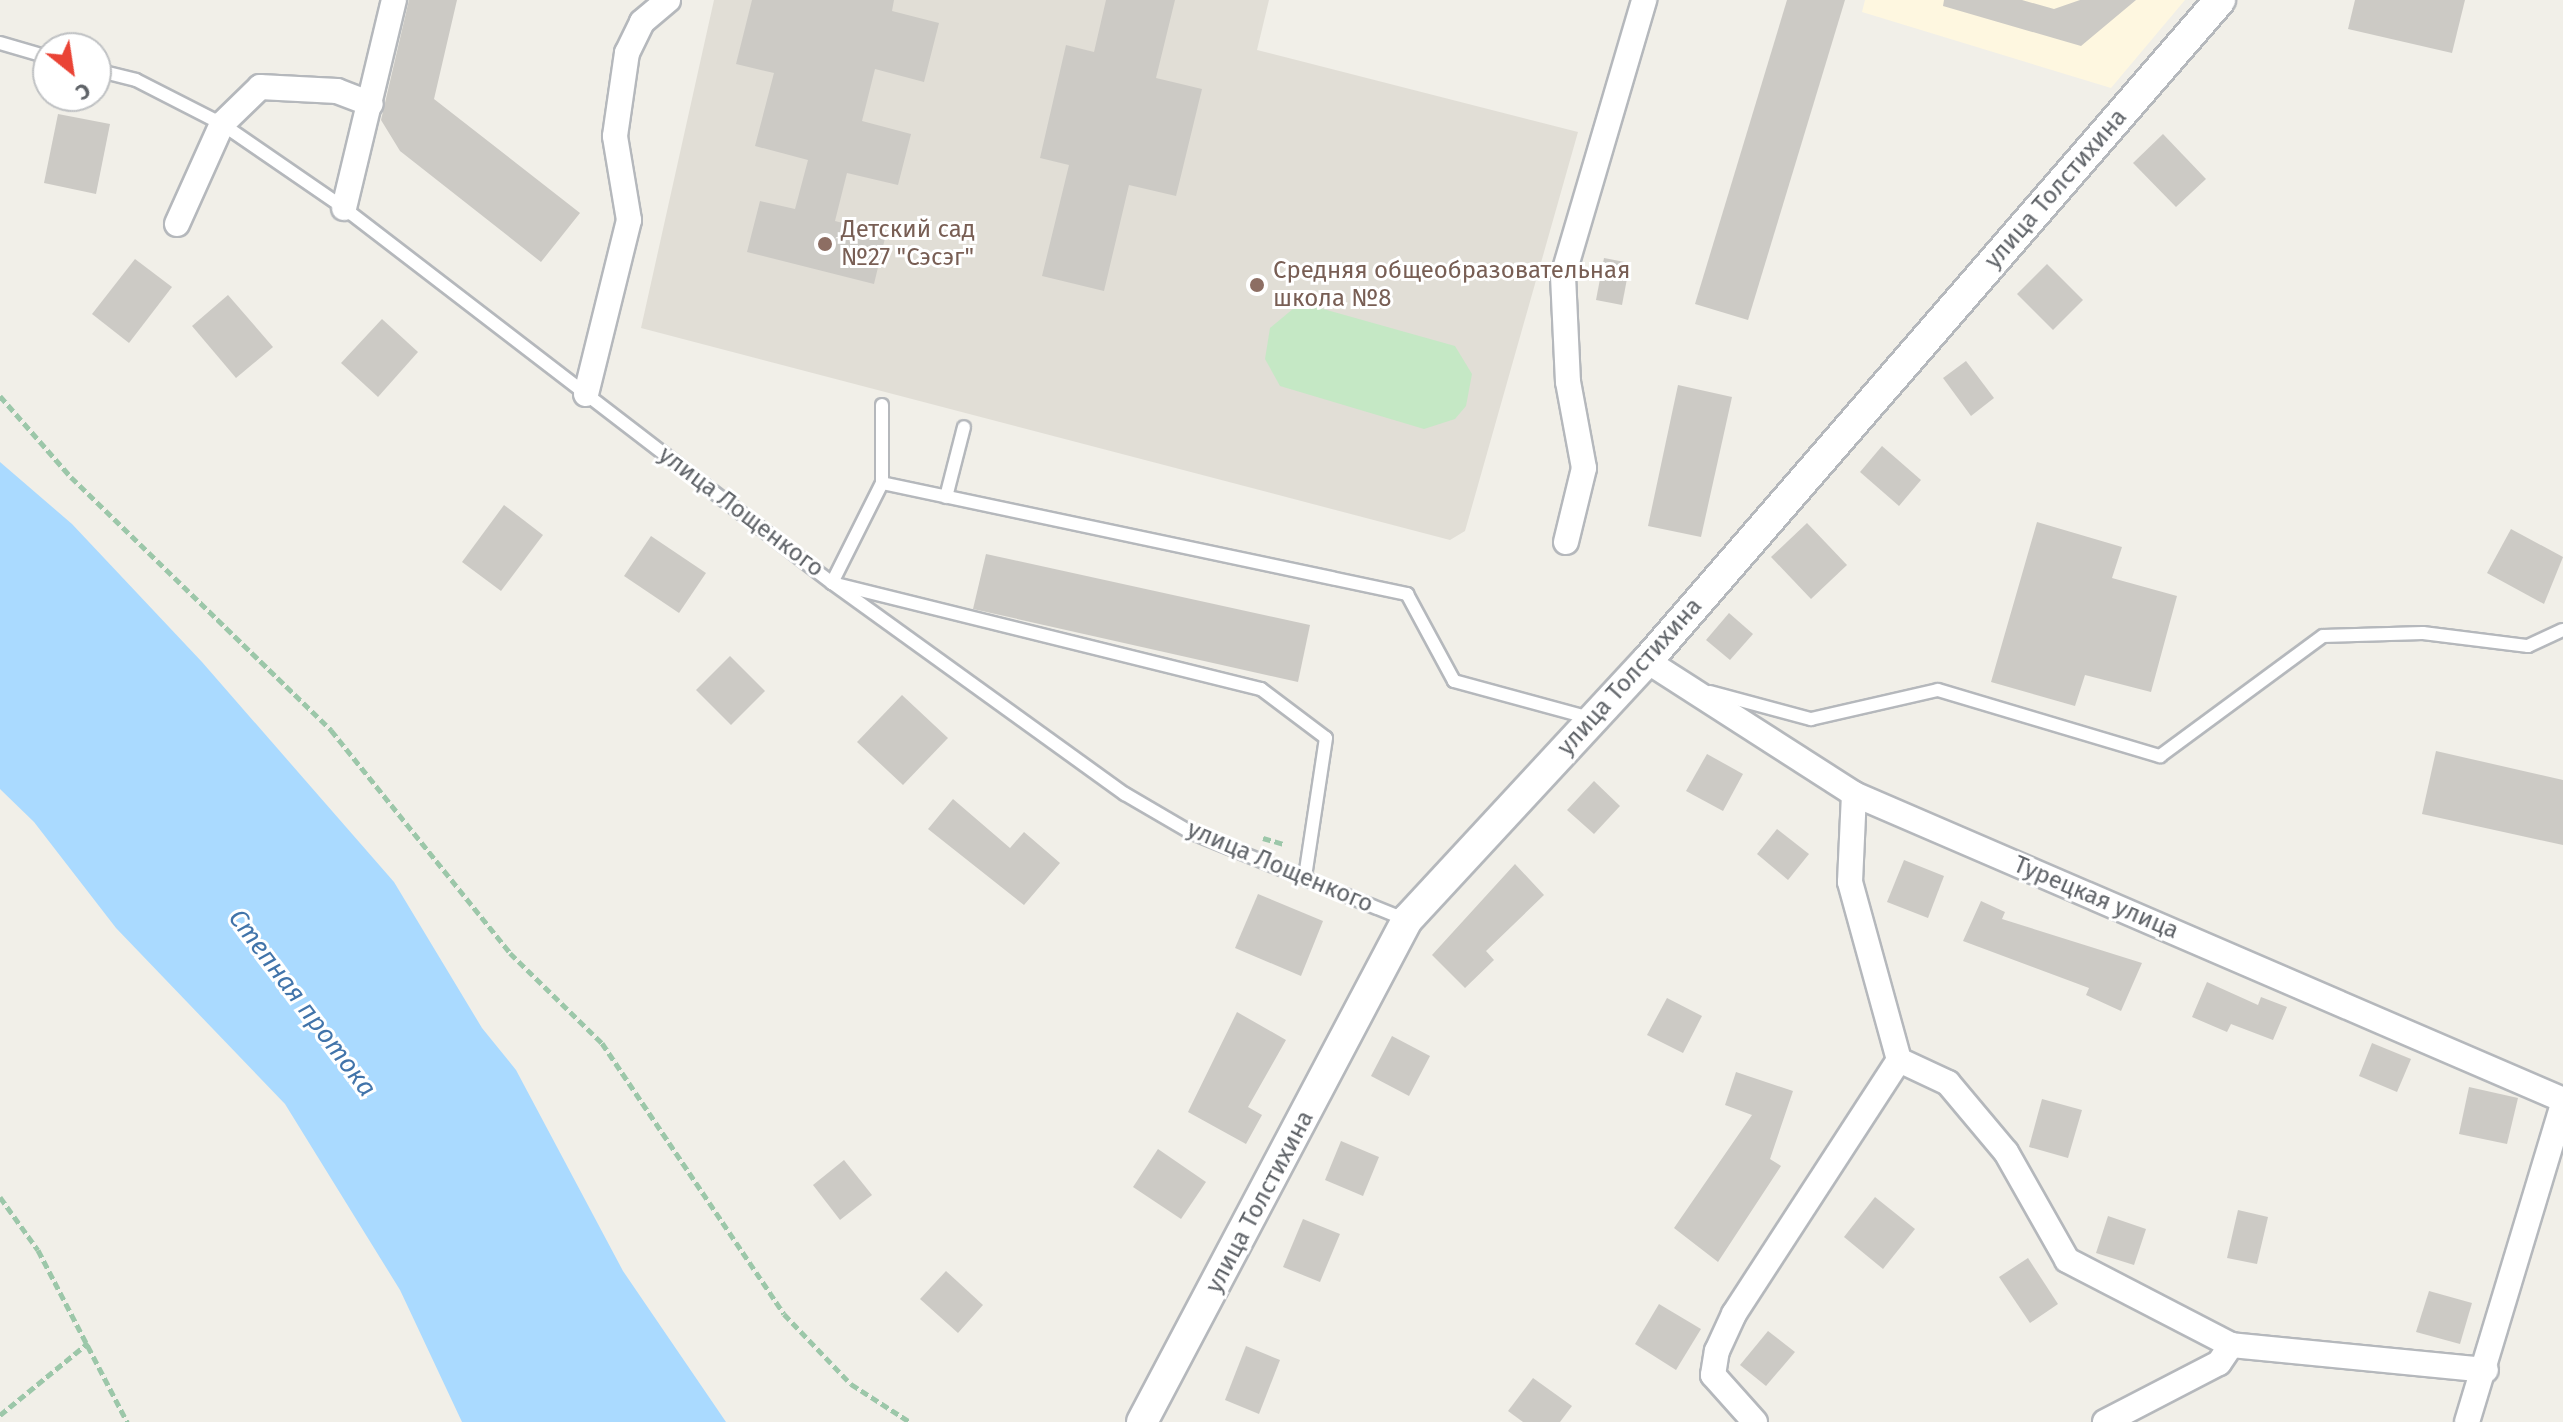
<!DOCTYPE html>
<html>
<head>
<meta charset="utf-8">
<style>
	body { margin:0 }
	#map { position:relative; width:2563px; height:1422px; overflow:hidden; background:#f1efe8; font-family:"Fira Sans",sans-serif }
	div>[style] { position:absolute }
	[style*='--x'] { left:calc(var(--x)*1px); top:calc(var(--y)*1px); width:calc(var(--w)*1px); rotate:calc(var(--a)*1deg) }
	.commercial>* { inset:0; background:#fef7e0 }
	.education>* { inset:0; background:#e1ded6 }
	.green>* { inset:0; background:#c5e8c5 }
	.water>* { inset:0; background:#aadaff }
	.building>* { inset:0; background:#cccac5 }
	.path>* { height:5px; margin-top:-2.5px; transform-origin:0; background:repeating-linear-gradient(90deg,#9cc7a9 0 8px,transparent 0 12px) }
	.roads { filter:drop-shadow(2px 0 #b5b8bc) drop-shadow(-2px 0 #b5b8bc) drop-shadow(0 2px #b5b8bc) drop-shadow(0 -2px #b5b8bc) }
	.service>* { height:12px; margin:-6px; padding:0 6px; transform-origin:6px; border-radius:6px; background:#fff }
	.minor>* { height:24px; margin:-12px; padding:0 12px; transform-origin:12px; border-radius:12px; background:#fff }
	.tertiary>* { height:30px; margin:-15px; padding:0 15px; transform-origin:15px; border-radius:15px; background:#fff }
	.dots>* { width:22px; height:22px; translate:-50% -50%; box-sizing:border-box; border:4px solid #fff; border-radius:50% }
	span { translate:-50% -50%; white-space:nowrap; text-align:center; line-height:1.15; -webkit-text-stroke:6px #fff; paint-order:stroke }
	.street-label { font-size:24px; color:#5f6368 }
	.education-label { font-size:24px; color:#785e54 }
	.left { translate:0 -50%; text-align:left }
	.water-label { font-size:26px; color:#4174aa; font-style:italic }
	.north { position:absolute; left:32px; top:32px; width:80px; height:80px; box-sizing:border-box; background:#fff; border:2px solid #bfc1c3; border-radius:50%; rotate:150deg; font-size:22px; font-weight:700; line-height:32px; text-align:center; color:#5f6368 }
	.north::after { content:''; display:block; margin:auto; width:28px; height:36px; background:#ea4335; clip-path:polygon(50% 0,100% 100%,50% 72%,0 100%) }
</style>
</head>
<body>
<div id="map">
	<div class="commercial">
		<div style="clip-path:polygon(1865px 0,2185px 0,2111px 88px,1862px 12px)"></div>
	</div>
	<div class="education">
		<div style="clip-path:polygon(714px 0,1269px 0,1257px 50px,1578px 132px,1465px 531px,1450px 540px,641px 328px)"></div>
	</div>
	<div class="green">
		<div style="clip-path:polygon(1309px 305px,1455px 346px,1472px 374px,1466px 406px,1455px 419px,1424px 429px,1280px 386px,1265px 359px,1270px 328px,1294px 308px)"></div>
	</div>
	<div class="water">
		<div style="clip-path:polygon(0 462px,72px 524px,202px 662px,394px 882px,482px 1028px,516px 1070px,623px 1271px,726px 1422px,462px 1422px,400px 1290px,285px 1104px,116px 928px,34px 822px,0 789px)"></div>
	</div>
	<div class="building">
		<div style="clip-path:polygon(409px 0,457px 0,434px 99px,580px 213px,541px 262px,400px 151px,381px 120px)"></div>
		<div style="clip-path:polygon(752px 0,894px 0,892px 11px,939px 23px,924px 82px,875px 69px,862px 121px,911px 134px,898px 185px,847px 173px,835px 221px,886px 234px,874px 284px,747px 252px,760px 201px,795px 209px,808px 160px,755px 146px,774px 73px,736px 64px)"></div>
		<div style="clip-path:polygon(1106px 0,1175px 0,1156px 78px,1202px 89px,1176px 196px,1129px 185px,1104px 291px,1042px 276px,1069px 165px,1040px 158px,1066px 45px,1094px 52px)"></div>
		<div style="clip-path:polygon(1787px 0,1845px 0,1748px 320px,1695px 304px)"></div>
		<div style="clip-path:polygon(1944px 0,2022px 0,2054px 9px,2080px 0,2136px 0,2081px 46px,1943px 6px)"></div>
		<div style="clip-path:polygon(2355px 0,2465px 0,2452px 53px,2348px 29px)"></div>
		<div style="clip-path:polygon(58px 114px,110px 124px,96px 194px,44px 183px)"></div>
		<div style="clip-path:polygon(2163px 134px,2206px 179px,2176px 207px,2133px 163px)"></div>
		<div style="clip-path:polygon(1604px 258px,1630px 263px,1622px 305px,1596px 300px)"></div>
		<div style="clip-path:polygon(135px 259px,172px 287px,129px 343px,92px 314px)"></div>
		<div style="clip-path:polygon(2047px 264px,2083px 300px,2053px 330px,2017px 294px)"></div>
		<div style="clip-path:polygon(228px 295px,273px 347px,236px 378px,192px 326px)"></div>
		<div style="clip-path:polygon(382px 319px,418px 352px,378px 397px,341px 363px)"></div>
		<div style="clip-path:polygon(1966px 361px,1994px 398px,1971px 416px,1943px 378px)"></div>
		<div style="clip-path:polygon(1678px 385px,1732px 397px,1701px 537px,1648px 526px)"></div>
		<div style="clip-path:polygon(1882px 446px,1921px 480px,1899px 506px,1860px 472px)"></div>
		<div style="clip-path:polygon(504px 505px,543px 535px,501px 591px,462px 562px)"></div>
		<div style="clip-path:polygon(2037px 522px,2122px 547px,2112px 578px,2177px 596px,2151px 692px,2085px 675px,2075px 706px,1991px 682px)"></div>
		<div style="clip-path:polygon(1807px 523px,1847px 565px,1811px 599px,1771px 557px)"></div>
		<div style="clip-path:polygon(2511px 529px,2563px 557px,2544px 604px,2487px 573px)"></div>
		<div style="clip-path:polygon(651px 536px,706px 573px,679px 613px,624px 576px)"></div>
		<div style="clip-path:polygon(986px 554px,1310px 625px,1298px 682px,973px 609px)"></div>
		<div style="clip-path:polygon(1729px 613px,1753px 634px,1730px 660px,1706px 640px)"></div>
		<div style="clip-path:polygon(730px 656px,765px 691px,731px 725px,696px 690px)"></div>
		<div style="clip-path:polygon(902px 695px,948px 738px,903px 785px,857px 742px)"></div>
		<div style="clip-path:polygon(2436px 751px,2563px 780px,2563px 845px,2422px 814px)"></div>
		<div style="clip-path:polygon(1707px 754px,1743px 774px,1723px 811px,1686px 791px)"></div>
		<div style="clip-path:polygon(1594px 781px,1620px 806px,1594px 834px,1567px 810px)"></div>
		<div style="clip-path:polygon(953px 799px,1010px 848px,1024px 832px,1060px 863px,1024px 905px,928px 829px)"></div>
		<div style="clip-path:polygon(1777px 829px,1809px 854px,1788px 880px,1757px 854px)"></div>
		<div style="clip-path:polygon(1904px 860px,1944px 876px,1928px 918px,1887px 902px)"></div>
		<div style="clip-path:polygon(1515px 864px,1544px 895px,1486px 951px,1494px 960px,1465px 988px,1432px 955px)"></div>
		<div style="clip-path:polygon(1258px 894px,1323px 921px,1301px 976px,1235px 948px)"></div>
		<div style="clip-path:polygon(1981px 901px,2005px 912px,2002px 919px,2142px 963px,2121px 1011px,2086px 995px,2089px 988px,1963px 941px)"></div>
		<div style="clip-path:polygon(2207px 982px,2258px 1005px,2261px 997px,2287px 1007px,2273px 1040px,2231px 1024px,2227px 1032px,2192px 1017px)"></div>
		<div style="clip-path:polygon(1667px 998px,1702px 1016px,1683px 1053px,1647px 1035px)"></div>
		<div style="clip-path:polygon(1237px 1012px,1286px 1040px,1248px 1107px,1262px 1115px,1246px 1144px,1188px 1112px)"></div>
		<div style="clip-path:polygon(1392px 1036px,1430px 1056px,1409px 1096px,1371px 1076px)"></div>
		<div style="clip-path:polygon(2372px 1043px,2411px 1059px,2397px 1092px,2359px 1076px)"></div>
		<div style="clip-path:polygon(1736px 1072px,1793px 1091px,1770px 1159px,1781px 1166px,1718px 1262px,1674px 1228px,1752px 1115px,1725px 1105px)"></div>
		<div style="clip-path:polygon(2469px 1087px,2518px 1098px,2507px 1144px,2459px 1134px)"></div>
		<div style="clip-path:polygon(2042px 1099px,2082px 1110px,2068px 1158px,2029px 1147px)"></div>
		<div style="clip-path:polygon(1341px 1141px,1379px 1157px,1363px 1196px,1325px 1180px)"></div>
		<div style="clip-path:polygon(1158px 1149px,1206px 1182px,1181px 1219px,1133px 1187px)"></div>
		<div style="clip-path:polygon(844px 1160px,872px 1195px,840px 1220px,813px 1185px)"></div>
		<div style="clip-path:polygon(1875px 1197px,1915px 1229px,1883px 1269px,1844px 1237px)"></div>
		<div style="clip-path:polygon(2238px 1210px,2268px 1217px,2257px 1264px,2227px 1258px)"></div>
		<div style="clip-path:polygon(2108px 1216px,2146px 1229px,2134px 1265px,2096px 1253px)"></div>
		<div style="clip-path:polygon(1303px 1219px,1340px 1234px,1320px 1282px,1283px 1267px)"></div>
		<div style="clip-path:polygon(2028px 1258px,2058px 1304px,2030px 1323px,1999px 1277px)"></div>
		<div style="clip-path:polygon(946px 1271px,983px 1305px,958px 1333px,920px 1299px)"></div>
		<div style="clip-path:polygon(2429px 1291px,2472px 1303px,2460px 1344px,2416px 1332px)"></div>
		<div style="clip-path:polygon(1659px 1304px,1701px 1329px,1676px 1370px,1635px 1344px)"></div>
		<div style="clip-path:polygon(1768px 1331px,1795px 1352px,1766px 1386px,1740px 1365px)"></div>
		<div style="clip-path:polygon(1246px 1346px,1280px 1360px,1259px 1414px,1225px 1400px)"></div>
		<div style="clip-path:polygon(1533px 1378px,1572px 1406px,1560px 1422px,1523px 1422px,1508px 1411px)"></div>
	</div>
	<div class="path">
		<div style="--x:0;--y:396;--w:108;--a:48.8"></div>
		<div style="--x:71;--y:477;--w:363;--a:44.2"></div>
		<div style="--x:331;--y:730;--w:286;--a:51.2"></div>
		<div style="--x:510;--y:953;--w:129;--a:44.4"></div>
		<div style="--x:602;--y:1043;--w:326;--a:56.1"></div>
		<div style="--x:784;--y:1314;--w:97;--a:46.3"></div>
		<div style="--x:851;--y:1384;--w:70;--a:32.8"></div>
		<div style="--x:1263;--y:838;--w:22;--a:16"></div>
		<div style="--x:0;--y:1197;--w:65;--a:54.4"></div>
		<div style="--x:38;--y:1250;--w:194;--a:62.6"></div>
		<div style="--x:0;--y:1415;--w:114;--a:-39.3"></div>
	</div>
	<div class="roads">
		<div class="service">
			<div style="--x:0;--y:43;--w:50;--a:16.3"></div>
			<div style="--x:96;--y:70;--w:41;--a:14"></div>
			<div style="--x:136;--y:80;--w:97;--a:27.1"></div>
			<div style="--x:222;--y:124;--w:148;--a:34.5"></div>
			<div style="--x:344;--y:208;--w:615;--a:37.54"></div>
			<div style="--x:832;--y:583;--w:361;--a:35.8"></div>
			<div style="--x:1125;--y:794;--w:75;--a:30.3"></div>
			<div style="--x:1190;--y:832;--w:234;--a:22.1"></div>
			<div style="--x:882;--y:405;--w:78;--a:90"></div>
			<div style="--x:882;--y:483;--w:112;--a:116.6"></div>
			<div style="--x:832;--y:583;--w:442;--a:13.9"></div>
			<div style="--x:1261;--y:689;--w:81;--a:37"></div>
			<div style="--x:1326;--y:738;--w:141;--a:98.6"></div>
			<div style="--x:882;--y:483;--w:537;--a:11.94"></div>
			<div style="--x:1407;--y:594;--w:99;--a:61.6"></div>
			<div style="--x:1454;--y:681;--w:141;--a:15.2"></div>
			<div style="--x:946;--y:497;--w:72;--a:-75.6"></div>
			<div style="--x:1710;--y:692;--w:105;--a:15"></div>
			<div style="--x:1811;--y:719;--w:130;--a:-12.9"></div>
			<div style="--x:1938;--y:690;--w:232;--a:16.6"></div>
			<div style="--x:2160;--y:756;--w:202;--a:-36.4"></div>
			<div style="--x:2323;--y:636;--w:100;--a:-1.7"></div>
			<div style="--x:2423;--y:633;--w:106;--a:7.1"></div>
			<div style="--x:2528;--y:646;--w:38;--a:-25"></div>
		</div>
		<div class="minor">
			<div style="--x:344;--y:208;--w:214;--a:-76.5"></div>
			<div style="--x:177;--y:224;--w:110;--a:-65.8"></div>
			<div style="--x:222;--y:124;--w:53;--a:-44.2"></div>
			<div style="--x:260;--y:87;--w:77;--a:3"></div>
			<div style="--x:337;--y:91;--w:36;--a:21"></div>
			<div style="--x:586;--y:394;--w:179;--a:-76.1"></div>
			<div style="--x:629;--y:220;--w:85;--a:-99.5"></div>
			<div style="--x:615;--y:136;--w:84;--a:-81.8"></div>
			<div style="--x:627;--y:53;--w:34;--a:-64"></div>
			<div style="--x:642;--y:22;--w:34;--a:-40"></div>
			<div style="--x:1566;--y:542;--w:76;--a:-76.3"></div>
			<div style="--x:1584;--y:468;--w:87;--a:-100.5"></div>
			<div style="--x:1568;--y:382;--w:106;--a:-92.7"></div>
			<div style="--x:1563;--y:276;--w:288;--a:-73.6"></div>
			<div style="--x:1647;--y:661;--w:246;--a:32.7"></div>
			<div style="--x:1854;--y:794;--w:772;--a:23.34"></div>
			<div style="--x:1854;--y:794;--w:88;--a:92.6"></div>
			<div style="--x:1850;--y:882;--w:185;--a:74.6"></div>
			<div style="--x:1899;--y:1060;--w:54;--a:25.1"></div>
			<div style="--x:1948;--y:1083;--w:90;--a:50"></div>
			<div style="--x:2006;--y:1152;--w:124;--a:60.5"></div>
			<div style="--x:2067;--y:1260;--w:185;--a:27.4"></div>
			<div style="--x:2231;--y:1345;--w:256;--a:5.6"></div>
			<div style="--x:1755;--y:1422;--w:63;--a:-131.8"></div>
			<div style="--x:1713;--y:1375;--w:24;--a:-81"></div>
			<div style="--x:1717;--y:1351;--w:41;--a:-65.3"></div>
			<div style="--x:1734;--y:1314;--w:303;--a:-57"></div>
			<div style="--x:2105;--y:1422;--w:128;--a:-27.4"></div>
			<div style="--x:2219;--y:1363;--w:22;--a:-56"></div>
			<div style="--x:2467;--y:1422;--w:332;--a:-73.2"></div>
		</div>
		<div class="tertiary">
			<div style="--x:1142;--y:1422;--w:568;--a:-62.17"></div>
			<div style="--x:1407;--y:920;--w:353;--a:-47.2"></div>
			<div style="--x:1647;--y:661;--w:875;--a:-49.08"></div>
		</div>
	</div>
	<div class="dots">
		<div style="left:825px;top:244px;background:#8d6e63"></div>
		<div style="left:1257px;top:285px;background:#8d6e63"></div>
	</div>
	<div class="street-label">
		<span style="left:2056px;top:189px;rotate:-49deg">улица Толстихина</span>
		<span style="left:741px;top:512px;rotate:37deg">улица Лощенкого</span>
		<span style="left:1630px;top:677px;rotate:-48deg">улица Толстихина</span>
		<span style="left:1280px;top:867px;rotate:23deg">улица Лощенкого</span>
		<span style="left:2096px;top:898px;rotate:23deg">Турецкая улица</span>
		<span style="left:1260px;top:1202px;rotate:-62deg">улица Толстихина</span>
	</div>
	<div class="education-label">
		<span class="left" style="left:841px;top:244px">Детский сад<br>№27 "Сэсэг"</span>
		<span class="left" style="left:1273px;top:285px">Средняя общеобразовательная<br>школа №8</span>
	</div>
	<div class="water-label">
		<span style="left:302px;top:1003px;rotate:53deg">Степная протока</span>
	</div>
	<div class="north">С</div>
</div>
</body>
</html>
